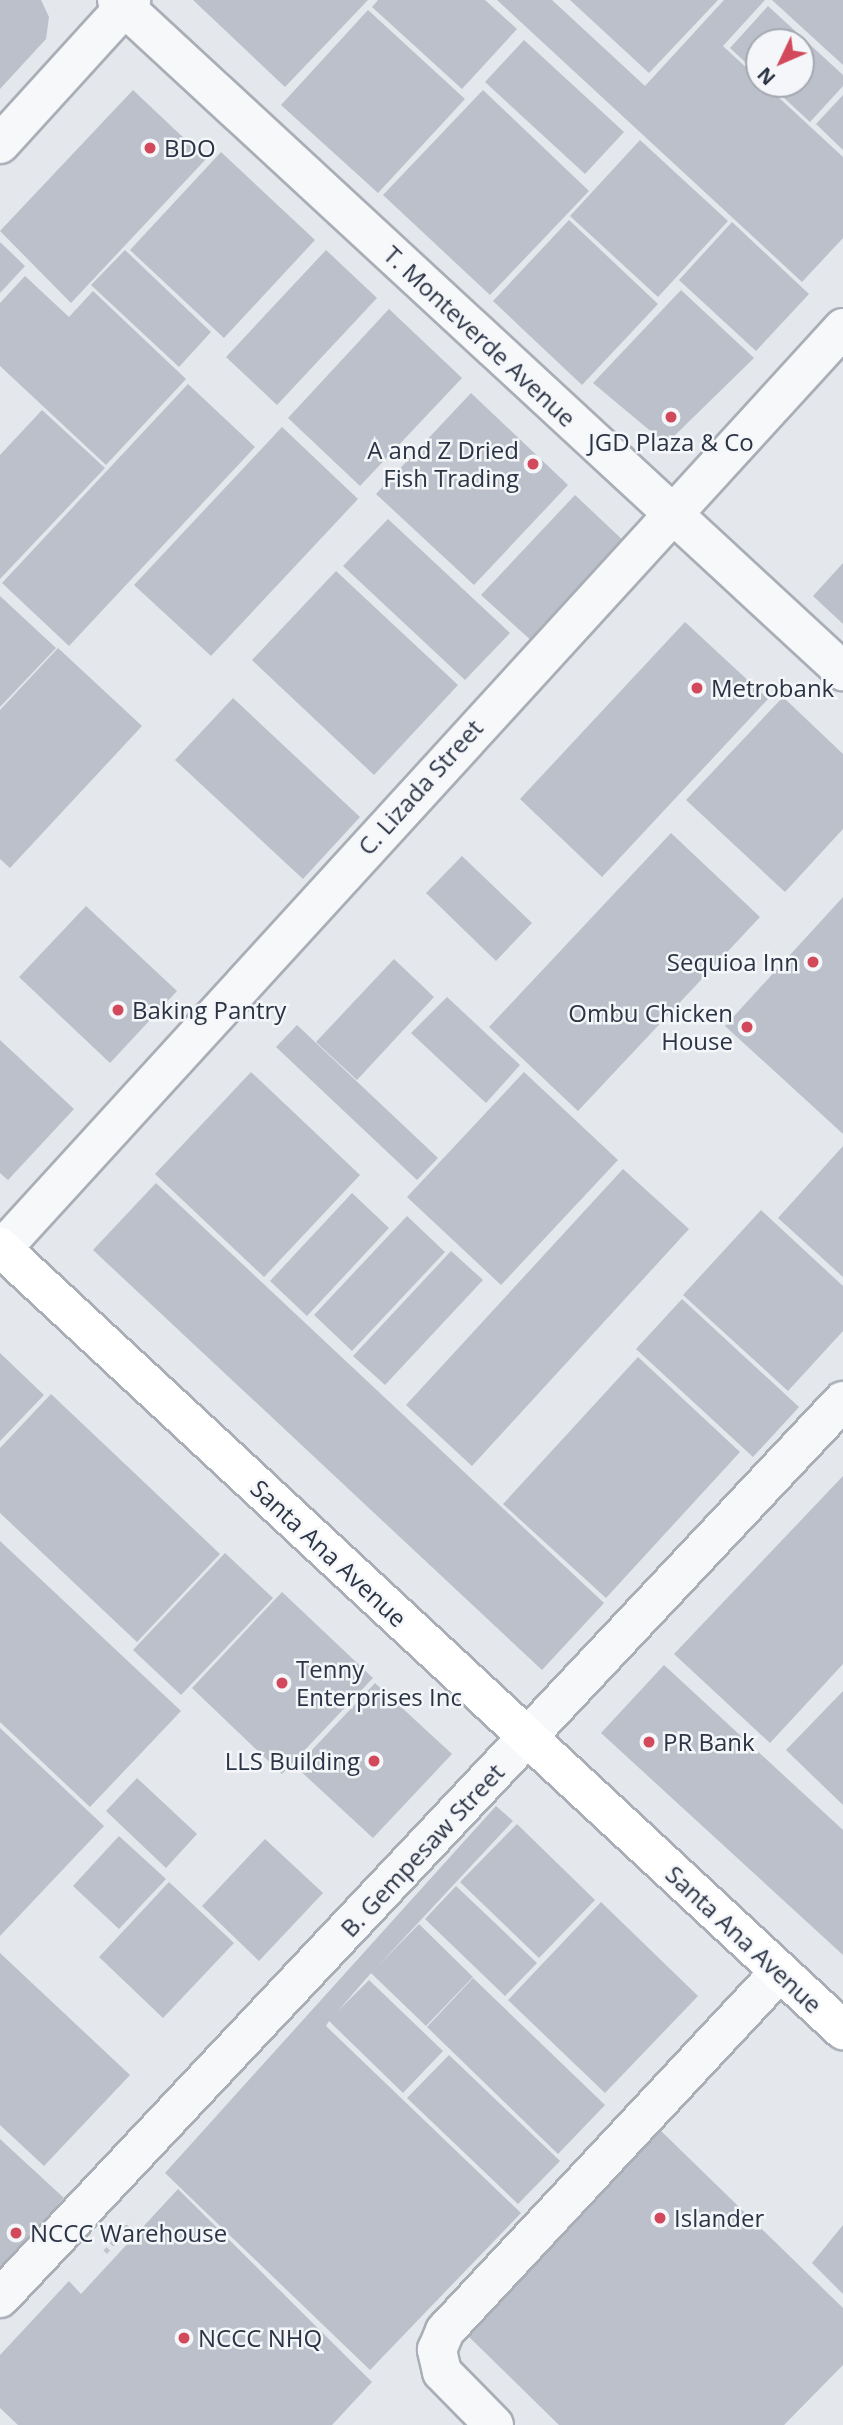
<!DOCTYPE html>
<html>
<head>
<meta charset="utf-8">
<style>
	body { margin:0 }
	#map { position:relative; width:843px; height:2425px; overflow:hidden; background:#e4e7ec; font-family:"Open Sans",sans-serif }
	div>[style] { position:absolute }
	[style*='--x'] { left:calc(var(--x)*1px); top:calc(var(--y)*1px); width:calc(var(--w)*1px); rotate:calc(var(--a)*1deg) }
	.building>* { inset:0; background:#bbc0ca }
	.path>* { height:4.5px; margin-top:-2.25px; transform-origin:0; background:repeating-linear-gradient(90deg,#c2c5cb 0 5px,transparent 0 10px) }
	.roads { filter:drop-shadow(2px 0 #a9aeb7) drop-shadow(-2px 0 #a9aeb7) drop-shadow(0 2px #a9aeb7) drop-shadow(0 -2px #a9aeb7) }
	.minor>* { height:38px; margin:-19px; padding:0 19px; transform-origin:19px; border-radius:19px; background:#f7f8fa }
	.major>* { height:38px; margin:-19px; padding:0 19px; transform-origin:19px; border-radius:19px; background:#fff }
	.dots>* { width:19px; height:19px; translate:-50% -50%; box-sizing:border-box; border:4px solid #f4f6f9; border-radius:50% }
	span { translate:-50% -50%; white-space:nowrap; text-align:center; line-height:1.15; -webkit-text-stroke:5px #f4f6f9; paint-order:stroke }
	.poi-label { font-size:24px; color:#2b3445 }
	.left { translate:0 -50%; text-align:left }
	.right { translate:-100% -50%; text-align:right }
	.street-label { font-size:24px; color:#2b3445 }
	.north { position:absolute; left:745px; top:28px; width:70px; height:70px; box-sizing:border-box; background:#f4f6f9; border:2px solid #a4a8b1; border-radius:50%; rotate:226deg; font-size:19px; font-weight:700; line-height:28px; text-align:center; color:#2b3445 }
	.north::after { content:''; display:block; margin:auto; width:24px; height:32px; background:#d1495b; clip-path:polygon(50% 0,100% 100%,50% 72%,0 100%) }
</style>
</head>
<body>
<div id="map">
	<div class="building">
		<div style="clip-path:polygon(0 0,41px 0,49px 17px,46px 39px,0 89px)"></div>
		<div style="clip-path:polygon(193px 0,368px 0,285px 87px)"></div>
		<div style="clip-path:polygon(378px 0,485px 0,517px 29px,462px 89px,372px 7px)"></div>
		<div style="clip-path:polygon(497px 0,552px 0,645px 86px,724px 0,765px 0,723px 46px,843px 157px,843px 238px,802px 282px)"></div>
		<div style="clip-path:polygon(570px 0,718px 0,649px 73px)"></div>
		<div style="clip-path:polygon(772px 0,843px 0,843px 65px)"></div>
		<div style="clip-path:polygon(768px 6px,843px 75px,843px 86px,810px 122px,769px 84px,801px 84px,801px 42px,759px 42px,759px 75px,730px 48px)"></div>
		<div style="clip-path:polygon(368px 10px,465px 99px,378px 193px,281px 105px)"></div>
		<div style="clip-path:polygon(524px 40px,624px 132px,585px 174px,485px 82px)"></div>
		<div style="clip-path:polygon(133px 90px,206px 159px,71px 303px,0 231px)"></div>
		<div style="clip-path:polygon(483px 90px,589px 191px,490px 295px,383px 195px)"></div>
		<div style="clip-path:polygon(843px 95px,843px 150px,816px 124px)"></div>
		<div style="clip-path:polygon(640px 140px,728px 221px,658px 297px,570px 216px)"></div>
		<div style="clip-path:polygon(221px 152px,315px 240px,224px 338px,130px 250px)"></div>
		<div style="clip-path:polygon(569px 220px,658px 304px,582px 385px,493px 301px)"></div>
		<div style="clip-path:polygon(732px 222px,809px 294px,756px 351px,679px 280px)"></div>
		<div style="clip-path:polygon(0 242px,25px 266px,0 293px)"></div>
		<div style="clip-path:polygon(125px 250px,211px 332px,179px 367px,91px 285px)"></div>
		<div style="clip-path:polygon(326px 250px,377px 298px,277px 405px,226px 357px)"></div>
		<div style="clip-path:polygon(25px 276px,69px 317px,93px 291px,186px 379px,106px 465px,0 366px,0 303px)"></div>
		<div style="clip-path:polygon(681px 290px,754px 358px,666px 444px,593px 383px)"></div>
		<div style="clip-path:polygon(389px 309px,462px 378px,360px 486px,288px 418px)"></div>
		<div style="clip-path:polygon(188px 384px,255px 447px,69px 646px,2px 583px)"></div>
		<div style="clip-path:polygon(471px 393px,568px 485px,474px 585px,376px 494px)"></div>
		<div style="clip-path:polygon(42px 410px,105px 468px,0 579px,0 455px)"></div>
		<div style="clip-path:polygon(282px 427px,358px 499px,211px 656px,134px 585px)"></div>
		<div style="clip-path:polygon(575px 495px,627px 544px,534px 643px,481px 595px)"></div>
		<div style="clip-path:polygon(388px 519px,510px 633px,465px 680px,343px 566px)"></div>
		<div style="clip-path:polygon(843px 563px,843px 624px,813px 596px)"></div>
		<div style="clip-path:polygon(336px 571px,458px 685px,374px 775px,252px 660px)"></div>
		<div style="clip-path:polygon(0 596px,56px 648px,0 707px)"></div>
		<div style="clip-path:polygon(685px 622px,768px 699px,602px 877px,520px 799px)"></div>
		<div style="clip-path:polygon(58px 648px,142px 726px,10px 868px,0 859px,0 710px)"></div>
		<div style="clip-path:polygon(783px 697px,843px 754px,843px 829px,785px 892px,686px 800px)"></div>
		<div style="clip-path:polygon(233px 698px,360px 817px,303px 879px,175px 760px)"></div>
		<div style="clip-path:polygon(671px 833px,760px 917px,578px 1111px,489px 1027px)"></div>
		<div style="clip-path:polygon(462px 856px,532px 923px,496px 961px,426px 893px)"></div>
		<div style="clip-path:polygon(843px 897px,843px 1134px,725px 1026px)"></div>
		<div style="clip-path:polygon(86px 906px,177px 991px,110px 1063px,19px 977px)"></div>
		<div style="clip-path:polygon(394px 959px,434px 997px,357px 1080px,316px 1042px)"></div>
		<div style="clip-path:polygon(447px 997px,520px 1065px,486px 1103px,411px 1033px)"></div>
		<div style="clip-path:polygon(297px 1025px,438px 1158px,417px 1180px,276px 1047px)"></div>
		<div style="clip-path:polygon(0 1040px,74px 1109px,8px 1180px,0 1173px)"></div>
		<div style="clip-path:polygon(251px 1072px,360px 1175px,264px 1277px,155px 1174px)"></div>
		<div style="clip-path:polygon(524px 1072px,618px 1160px,501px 1285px,407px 1197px)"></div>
		<div style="clip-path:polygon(843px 1146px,843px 1277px,778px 1218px)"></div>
		<div style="clip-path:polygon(623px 1169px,689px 1229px,472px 1466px,406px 1405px)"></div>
		<div style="clip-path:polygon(156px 1183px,604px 1603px,542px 1670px,93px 1250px)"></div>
		<div style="clip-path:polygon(352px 1193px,389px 1228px,307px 1316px,270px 1281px)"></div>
		<div style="clip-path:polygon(761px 1210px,843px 1286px,843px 1331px,788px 1391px,683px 1295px)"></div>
		<div style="clip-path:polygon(407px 1216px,445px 1252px,352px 1351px,314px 1315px)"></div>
		<div style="clip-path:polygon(451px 1251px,483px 1280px,385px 1385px,353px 1356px)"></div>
		<div style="clip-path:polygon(682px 1299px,799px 1407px,753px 1457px,636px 1349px)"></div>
		<div style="clip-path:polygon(0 1353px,44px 1395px,0 1441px)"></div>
		<div style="clip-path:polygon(638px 1357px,740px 1452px,606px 1598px,503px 1504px)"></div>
		<div style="clip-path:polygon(51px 1394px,220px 1554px,137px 1642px,0 1513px,0 1448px)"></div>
		<div style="clip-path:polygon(843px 1476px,843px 1664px,770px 1743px,674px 1654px)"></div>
		<div style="clip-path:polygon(0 1541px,181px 1711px,90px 1807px,0 1722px)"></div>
		<div style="clip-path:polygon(225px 1553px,273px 1598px,181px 1695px,133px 1650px)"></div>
		<div style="clip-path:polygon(282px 1592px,373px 1678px,282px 1774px,192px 1688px)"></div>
		<div style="clip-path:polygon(664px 1665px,843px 1830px,843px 1955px,601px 1733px)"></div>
		<div style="clip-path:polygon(375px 1683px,452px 1754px,373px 1838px,296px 1767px)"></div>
		<div style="clip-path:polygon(843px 1691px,843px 1805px,786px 1750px)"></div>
		<div style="clip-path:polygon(0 1728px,104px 1826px,0 1936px)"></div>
		<div style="clip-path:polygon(137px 1778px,197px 1834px,166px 1868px,106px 1811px)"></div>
		<div style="clip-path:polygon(496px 1806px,513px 1821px,377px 1967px,419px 1924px,473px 1977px,426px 2026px,371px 1973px,338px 2011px,369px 1980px,443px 2051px,403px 2093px,329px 2021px,326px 2026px,521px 2213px,370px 2370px,165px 2173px)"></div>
		<div style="clip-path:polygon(517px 1824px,595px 1900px,539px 1958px,460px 1882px)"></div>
		<div style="clip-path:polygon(119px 1836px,166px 1879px,119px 1929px,73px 1886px)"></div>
		<div style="clip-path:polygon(265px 1839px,323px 1893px,259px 1961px,202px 1906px)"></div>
		<div style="clip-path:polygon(169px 1882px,234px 1943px,163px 2018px,99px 1957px)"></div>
		<div style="clip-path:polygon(456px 1886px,537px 1963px,505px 1996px,425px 1919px)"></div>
		<div style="clip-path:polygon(601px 1902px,698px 1996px,605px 2093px,508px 2000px)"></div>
		<div style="clip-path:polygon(0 1953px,130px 2075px,44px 2166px,0 2125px)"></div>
		<div style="clip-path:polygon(473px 1978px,605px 2105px,558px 2154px,427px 2027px)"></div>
		<div style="clip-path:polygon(449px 2055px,560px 2161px,518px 2204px,407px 2098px)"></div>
		<div style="clip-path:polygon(658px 2128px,843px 2308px,843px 2365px,784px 2425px,559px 2425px,461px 2329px)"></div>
		<div style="clip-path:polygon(0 2139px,64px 2198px,0 2268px)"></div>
		<div style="clip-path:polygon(178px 2189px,372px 2382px,332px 2425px,18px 2425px,0 2408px,0 2355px,69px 2281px,81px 2294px)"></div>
		<div style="clip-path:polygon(843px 2225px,843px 2294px,812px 2263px)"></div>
	</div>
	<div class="path">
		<div style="--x:105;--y:2252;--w:40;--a:-49"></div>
	</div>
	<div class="roads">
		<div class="minor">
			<div style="--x:117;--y:0;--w:989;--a:42.75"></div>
			<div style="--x:0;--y:144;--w:195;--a:-47.7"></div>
			<div style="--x:0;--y:1251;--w:1250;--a:-47.59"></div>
			<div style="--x:0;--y:2298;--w:1231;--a:-46.78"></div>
			<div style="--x:494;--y:2425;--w:74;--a:-134.5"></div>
			<div style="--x:442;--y:2372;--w:23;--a:-103"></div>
			<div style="--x:437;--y:2350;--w:21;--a:-67"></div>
			<div style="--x:445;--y:2331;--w:491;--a:-47"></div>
		</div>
		<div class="major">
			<div style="--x:0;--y:1247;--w:1151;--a:42.89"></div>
		</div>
	</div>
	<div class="dots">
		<div style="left:150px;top:148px;background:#d1495b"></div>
		<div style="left:671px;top:417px;background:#d1495b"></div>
		<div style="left:533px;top:464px;background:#d1495b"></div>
		<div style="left:697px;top:688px;background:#d1495b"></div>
		<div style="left:813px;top:962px;background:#d1495b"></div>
		<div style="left:118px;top:1010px;background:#d1495b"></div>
		<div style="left:747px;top:1027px;background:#d1495b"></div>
		<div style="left:282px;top:1683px;background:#d1495b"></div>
		<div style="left:649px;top:1742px;background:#d1495b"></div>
		<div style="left:374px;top:1761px;background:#d1495b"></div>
		<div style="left:660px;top:2218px;background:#d1495b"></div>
		<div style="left:16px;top:2233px;background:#d1495b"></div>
		<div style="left:184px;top:2338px;background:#d1495b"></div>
	</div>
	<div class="poi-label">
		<span class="left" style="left:164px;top:148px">BDO</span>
		<span style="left:671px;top:442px">JGD Plaza &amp; Co</span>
		<span class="right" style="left:519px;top:464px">A and Z Dried<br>Fish Trading</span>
		<span class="left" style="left:711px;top:688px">Metrobank</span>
		<span class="right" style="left:799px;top:962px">Sequioa Inn</span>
		<span class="left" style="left:132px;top:1010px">Baking Pantry</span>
		<span class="right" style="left:733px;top:1027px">Ombu Chicken<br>House</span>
		<span class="left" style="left:296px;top:1683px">Tenny<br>Enterprises Inc</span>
		<span class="left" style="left:663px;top:1742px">PR Bank</span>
		<span class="right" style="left:360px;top:1761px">LLS Building</span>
		<span class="left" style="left:674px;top:2218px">Islander</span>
		<span class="left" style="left:30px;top:2233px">NCCC Warehouse</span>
		<span class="left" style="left:198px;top:2338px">NCCC NHQ</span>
	</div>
	<div class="street-label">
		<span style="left:480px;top:336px;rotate:43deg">T. Monteverde Avenue</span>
		<span style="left:420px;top:787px;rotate:-48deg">C. Lizada Street</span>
		<span style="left:329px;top:1553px;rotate:43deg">Santa Ana Avenue</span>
		<span style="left:422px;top:1850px;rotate:-47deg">B. Gempesaw Street</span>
		<span style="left:744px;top:1939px;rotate:43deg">Santa Ana Avenue</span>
	</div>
	<div class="north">N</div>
</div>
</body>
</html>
